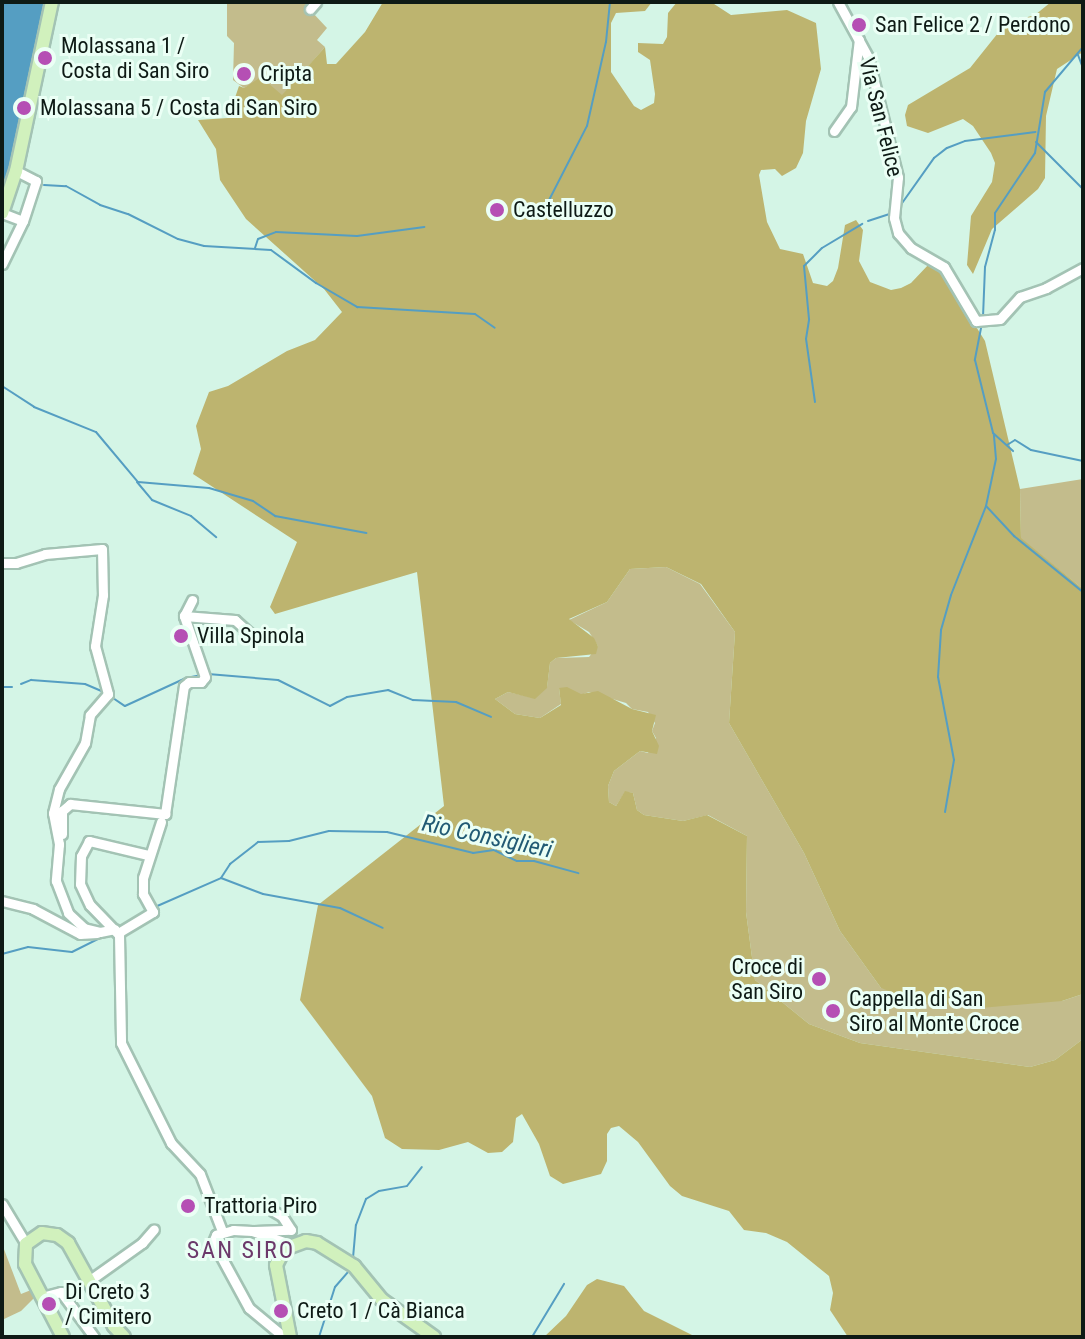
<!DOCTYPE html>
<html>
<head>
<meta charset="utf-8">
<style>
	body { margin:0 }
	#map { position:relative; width:1085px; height:1339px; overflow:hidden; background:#d4f5e6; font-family:"Roboto Condensed",sans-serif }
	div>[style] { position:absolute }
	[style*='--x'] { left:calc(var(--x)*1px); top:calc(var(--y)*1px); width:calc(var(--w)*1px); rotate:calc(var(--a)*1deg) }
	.green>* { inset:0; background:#c3bc8c }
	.forest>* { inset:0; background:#bdb46f }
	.water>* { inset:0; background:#559ec2 }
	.stream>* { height:2px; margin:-1px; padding:0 1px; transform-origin:1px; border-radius:1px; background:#559ec2 }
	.roads { filter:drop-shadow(2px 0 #a3c3b4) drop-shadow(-2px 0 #a3c3b4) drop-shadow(0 2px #a3c3b4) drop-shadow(0 -2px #a3c3b4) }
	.minor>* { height:9px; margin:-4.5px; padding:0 4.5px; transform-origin:4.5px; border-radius:4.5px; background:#fff }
	.major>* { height:12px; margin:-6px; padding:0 6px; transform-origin:6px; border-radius:6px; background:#d1f1bd }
	.dots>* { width:22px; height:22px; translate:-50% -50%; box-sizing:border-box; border:4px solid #ebfff5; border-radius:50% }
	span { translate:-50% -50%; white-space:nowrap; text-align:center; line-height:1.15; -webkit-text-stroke:6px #ebfff5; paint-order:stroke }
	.poi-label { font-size:22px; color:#0e1a15 }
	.left { translate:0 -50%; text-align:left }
	.right { translate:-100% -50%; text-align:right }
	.street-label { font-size:22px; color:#0e1a15 }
	.water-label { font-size:24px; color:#215a74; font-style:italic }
	.neighbourhood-label { font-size:24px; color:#6c396b; letter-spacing:2px }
	.frame { position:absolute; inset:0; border:4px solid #0e1a15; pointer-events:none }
</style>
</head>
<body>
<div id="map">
	<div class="green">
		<div style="clip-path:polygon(227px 2px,312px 2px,312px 12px,327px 28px,317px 40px,325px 47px,282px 96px,256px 82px,244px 88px,233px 80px,234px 43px,227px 36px)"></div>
		<div style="clip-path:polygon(1083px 479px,1083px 589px,1021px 539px,1020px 489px)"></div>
		<div style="clip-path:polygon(666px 567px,700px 584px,735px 632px,729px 723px,804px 853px,840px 931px,881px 988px,1062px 1001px,1083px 994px,1083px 1039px,1055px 1060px,1030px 1067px,860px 1043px,809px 1024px,755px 980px,746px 912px,747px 836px,708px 815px,683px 821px,644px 815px,637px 810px,633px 793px,625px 792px,616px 806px,609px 802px,608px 786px,614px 771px,640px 751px,648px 753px,656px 738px,652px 731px,655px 723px,648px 712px,632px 709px,626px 703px,589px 692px,581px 695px,559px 688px,561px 704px,540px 718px,515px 714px,495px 699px,508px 692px,535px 698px,547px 687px,550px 663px,556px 658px,589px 657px,598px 646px,589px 632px,569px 620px,607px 602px,630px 569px)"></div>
		<div style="clip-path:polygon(2px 1244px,21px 1294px,31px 1290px,34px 1298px,21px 1311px,2px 1320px)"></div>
	</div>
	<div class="forest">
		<div style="clip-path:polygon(383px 2px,652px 2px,645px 11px,616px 13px,611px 23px,611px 72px,634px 106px,641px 110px,654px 103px,655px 94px,650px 60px,638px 52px,638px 43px,663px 44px,667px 37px,668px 13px,677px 2px,711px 2px,731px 15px,787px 10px,816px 23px,821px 69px,806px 121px,803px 153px,796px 168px,782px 176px,775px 169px,761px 170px,759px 175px,767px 222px,780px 249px,803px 254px,813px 283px,827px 286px,833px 281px,838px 268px,845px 225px,856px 220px,863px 230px,859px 261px,870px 282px,891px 290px,901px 288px,911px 283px,930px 263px,947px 280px,985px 341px,1020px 489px,1021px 538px,1083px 589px,1083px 994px,1062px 1001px,980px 1008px,912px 1000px,881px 988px,840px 931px,804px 853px,729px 723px,735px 632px,701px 584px,666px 567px,630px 569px,607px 602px,569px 619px,594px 638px,598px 646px,596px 654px,556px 658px,550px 663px,547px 688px,535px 699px,508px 692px,495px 699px,515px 714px,540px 718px,561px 705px,559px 688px,567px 687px,581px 694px,598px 691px,632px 709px,656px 715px,652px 731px,659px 746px,657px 754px,640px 751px,614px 771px,608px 786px,609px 802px,616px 806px,625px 791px,633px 793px,637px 810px,644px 815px,683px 821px,707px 815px,747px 836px,746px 912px,755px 980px,809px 1024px,860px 1043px,1030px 1067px,1055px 1060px,1083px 1039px,1083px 1337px,848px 1337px,830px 1310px,833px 1293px,829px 1276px,787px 1242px,766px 1233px,744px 1230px,729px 1211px,682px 1196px,670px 1186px,638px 1142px,619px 1126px,611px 1128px,607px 1134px,607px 1161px,601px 1174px,563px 1184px,550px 1176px,539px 1144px,522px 1114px,516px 1118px,513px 1142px,502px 1152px,488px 1153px,468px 1142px,439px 1150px,402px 1149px,385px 1138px,372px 1096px,300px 1000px,318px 905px,444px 806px,417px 572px,275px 614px,270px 607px,297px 542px,193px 474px,201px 449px,196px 426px,209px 392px,228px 386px,287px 351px,315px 340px,342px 312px,324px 289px,246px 219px,220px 180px,216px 149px,198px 120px,228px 118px,239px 86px,244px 88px,261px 77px,282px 95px,325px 47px,327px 64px,336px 64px,365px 32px)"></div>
		<div style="clip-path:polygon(1051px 2px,1083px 2px,1083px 52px,1057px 69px,1046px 116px,1045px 178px,1038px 189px,992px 229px,973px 274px,967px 265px,971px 216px,992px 182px,995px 163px,991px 153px,973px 126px,963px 119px,928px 133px,907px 126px,905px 115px,908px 105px,970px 68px,1006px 23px,1035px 15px)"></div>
		<div style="clip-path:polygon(597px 1279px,624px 1286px,644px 1311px,696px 1337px,544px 1337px,566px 1316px,587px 1285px)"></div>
	</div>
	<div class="water">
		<div style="clip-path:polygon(2px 2px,45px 2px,12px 166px,2px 197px)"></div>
	</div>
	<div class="stream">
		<div style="--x:1078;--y:55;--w:14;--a:69"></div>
		<div style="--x:1036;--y:142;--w:66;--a:45"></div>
		<div style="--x:44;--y:185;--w:22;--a:3"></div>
		<div style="--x:66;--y:186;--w:39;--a:29"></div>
		<div style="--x:100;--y:205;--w:29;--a:18"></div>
		<div style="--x:128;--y:214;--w:56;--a:26.6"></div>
		<div style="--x:178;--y:239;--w:27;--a:15"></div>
		<div style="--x:204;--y:246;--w:67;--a:3.4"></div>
		<div style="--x:271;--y:250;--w:56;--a:36.3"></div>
		<div style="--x:316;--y:283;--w:48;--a:30.3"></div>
		<div style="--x:357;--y:307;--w:118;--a:3.4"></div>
		<div style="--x:475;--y:314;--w:24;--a:35"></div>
		<div style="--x:546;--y:206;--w:90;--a:-62.9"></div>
		<div style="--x:587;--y:126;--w:86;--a:-77.3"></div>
		<div style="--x:606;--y:42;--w:40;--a:-84.3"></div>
		<div style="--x:900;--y:206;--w:59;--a:-54.7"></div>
		<div style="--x:934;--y:158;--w:16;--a:-38"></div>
		<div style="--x:947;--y:148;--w:19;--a:-21"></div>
		<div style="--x:965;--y:141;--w:71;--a:-7.3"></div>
		<div style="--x:868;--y:221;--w:25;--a:-18"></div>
		<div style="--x:255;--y:248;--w:9;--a:-72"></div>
		<div style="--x:258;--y:239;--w:19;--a:-21"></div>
		<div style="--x:276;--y:232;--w:81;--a:2.8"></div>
		<div style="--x:357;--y:236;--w:68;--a:-7.7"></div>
		<div style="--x:983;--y:317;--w:50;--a:-87.7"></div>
		<div style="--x:985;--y:267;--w:38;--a:-75"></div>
		<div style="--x:995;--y:230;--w:17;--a:-90"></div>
		<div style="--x:995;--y:213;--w:72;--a:-56.3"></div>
		<div style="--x:1035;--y:153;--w:62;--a:-80.7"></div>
		<div style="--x:1045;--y:92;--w:59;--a:-49.8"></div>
		<div style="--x:982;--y:323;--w:38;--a:101"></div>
		<div style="--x:975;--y:360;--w:75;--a:76.1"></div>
		<div style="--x:993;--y:433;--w:27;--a:42"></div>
		<div style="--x:2;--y:386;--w:38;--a:33"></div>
		<div style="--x:34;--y:407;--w:67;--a:22"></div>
		<div style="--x:96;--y:432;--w:65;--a:50"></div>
		<div style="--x:138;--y:482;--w:71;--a:4.8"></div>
		<div style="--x:209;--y:488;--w:46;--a:16.5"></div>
		<div style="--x:253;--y:501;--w:27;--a:34"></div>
		<div style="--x:275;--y:516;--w:93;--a:10.6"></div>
		<div style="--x:815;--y:402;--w:64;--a:-98.1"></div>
		<div style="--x:806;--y:339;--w:20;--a:-81"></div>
		<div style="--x:809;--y:319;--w:53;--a:-95.4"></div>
		<div style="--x:804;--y:266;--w:25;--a:-45"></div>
		<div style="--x:822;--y:248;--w:47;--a:-31"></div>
		<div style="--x:1007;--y:445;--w:9;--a:-32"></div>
		<div style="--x:1015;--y:440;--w:19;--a:32"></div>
		<div style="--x:1031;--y:450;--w:53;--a:11.9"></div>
		<div style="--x:137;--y:482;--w:23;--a:50"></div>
		<div style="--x:152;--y:500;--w:42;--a:22.3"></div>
		<div style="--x:191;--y:516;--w:33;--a:40"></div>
		<div style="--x:987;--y:507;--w:40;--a:47"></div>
		<div style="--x:1014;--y:536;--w:89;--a:39.1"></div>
		<div style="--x:208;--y:674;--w:70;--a:4.9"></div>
		<div style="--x:278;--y:680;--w:58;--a:26.6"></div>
		<div style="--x:330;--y:706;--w:19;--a:-28"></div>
		<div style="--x:347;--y:697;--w:42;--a:-9.7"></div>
		<div style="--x:388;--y:690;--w:27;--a:22"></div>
		<div style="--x:413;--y:700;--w:43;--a:2.7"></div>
		<div style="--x:456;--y:702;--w:38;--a:23"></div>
		<div style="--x:21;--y:684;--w:11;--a:-22"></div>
		<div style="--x:31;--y:680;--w:54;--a:4.2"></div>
		<div style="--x:85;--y:684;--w:21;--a:23"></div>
		<div style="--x:2;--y:687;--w:10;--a:0"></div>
		<div style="--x:110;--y:696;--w:18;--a:34"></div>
		<div style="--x:125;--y:706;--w:67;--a:-24.7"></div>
		<div style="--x:186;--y:678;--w:16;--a:-11"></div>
		<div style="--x:945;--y:812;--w:53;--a:-80.2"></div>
		<div style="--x:954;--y:760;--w:85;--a:-100.9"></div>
		<div style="--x:938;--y:677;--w:47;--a:-86.3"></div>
		<div style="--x:941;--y:630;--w:36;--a:-74"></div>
		<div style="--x:951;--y:595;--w:96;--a:-68.5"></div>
		<div style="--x:986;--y:506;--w:48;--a:-78"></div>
		<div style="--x:996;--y:459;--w:25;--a:-95"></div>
		<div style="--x:221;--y:878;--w:45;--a:20.9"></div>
		<div style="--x:263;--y:894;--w:78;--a:10.3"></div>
		<div style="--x:340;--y:908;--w:47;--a:24.9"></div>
		<div style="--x:155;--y:907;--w:72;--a:-23.7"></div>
		<div style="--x:221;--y:878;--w:17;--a:-57"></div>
		<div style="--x:230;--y:864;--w:36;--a:-38"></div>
		<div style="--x:258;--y:842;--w:31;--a:-2"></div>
		<div style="--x:289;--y:841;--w:41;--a:-14"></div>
		<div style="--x:329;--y:831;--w:58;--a:1"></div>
		<div style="--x:387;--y:832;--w:89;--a:13.7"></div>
		<div style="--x:473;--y:853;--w:21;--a:-8"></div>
		<div style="--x:494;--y:850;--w:25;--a:26"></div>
		<div style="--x:517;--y:861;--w:17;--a:0"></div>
		<div style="--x:534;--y:861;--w:46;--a:15.3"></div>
		<div style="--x:2;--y:954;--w:27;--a:-15"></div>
		<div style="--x:28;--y:947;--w:44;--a:6.5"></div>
		<div style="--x:72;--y:952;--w:40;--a:-26.6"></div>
		<div style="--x:353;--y:1258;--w:33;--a:-85"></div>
		<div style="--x:356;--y:1225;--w:28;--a:-69"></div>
		<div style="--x:366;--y:1199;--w:15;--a:-32"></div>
		<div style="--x:379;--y:1191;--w:28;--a:-10"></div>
		<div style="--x:407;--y:1186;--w:24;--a:-52"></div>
		<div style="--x:319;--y:1337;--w:52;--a:-72.3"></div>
		<div style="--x:335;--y:1287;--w:21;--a:-49"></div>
		<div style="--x:532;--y:1337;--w:62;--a:-58.9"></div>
	</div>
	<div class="roads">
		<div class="minor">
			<div style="--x:838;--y:2;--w:63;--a:61.4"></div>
			<div style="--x:868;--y:57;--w:124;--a:76"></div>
			<div style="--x:898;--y:177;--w:41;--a:95.6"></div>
			<div style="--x:894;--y:218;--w:16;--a:75"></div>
			<div style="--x:898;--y:233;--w:20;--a:49"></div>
			<div style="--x:911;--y:248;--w:38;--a:30"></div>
			<div style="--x:944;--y:267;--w:63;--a:59.3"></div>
			<div style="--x:976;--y:321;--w:24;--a:-5"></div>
			<div style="--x:1000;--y:319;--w:30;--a:-48"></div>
			<div style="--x:1020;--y:297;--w:28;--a:-19"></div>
			<div style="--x:1046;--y:288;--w:42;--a:-28.4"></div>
			<div style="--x:310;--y:9;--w:9;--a:-49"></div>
			<div style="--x:834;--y:131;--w:29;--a:-55"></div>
			<div style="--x:851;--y:107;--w:68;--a:-83.3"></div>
			<div style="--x:2;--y:213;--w:22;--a:21"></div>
			<div style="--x:2;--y:264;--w:48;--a:-64"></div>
			<div style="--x:23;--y:221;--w:42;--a:-72"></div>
			<div style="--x:36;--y:181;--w:22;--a:-153"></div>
			<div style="--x:2;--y:563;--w:14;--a:0"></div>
			<div style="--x:16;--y:563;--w:30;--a:-17"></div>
			<div style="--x:45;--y:554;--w:57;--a:-5"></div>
			<div style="--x:102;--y:549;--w:46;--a:88.8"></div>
			<div style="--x:103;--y:595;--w:52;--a:98.9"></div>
			<div style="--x:95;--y:646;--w:50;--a:74.8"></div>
			<div style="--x:108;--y:694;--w:28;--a:131"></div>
			<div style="--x:90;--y:715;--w:28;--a:100"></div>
			<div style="--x:85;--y:743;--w:53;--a:119.5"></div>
			<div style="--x:59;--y:789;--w:25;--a:104"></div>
			<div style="--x:53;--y:813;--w:32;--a:79"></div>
			<div style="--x:59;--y:844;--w:37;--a:95"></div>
			<div style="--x:56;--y:881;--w:34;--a:69"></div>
			<div style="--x:68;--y:913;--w:22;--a:43"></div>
			<div style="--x:84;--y:928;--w:16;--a:14"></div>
			<div style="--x:100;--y:932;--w:15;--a:-11"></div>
			<div style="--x:184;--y:616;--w:51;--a:4.5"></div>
			<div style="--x:235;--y:620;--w:25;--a:42"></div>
			<div style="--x:62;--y:834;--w:23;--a:-90"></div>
			<div style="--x:62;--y:811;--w:11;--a:-41"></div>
			<div style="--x:70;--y:804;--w:96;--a:6"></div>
			<div style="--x:165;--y:814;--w:129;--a:-81.6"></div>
			<div style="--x:184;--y:686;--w:6;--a:-39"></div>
			<div style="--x:189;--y:682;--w:12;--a:0"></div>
			<div style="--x:201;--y:682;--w:6;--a:-51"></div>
			<div style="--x:205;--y:677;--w:65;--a:-109"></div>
			<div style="--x:184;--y:616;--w:18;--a:-63"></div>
			<div style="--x:148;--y:855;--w:61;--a:-166.7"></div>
			<div style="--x:89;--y:841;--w:17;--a:118"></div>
			<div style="--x:81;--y:856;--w:28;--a:92"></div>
			<div style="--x:80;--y:884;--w:23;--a:65"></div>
			<div style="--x:90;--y:905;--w:42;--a:46"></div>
			<div style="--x:119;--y:935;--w:108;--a:88.9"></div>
			<div style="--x:121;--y:1043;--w:112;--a:63.4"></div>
			<div style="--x:171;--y:1143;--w:42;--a:46.9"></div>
			<div style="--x:200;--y:1174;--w:61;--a:68.9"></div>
			<div style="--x:2;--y:901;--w:32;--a:14"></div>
			<div style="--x:33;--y:909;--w:53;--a:28"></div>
			<div style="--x:80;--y:934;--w:17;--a:-3"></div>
			<div style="--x:118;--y:933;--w:41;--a:-31"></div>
			<div style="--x:153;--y:912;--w:21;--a:-119"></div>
			<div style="--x:143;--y:894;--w:16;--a:-90"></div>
			<div style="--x:143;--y:878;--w:59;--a:-72.2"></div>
			<div style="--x:2;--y:1204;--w:47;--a:59"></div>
			<div style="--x:254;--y:1231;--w:37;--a:-2"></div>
			<div style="--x:291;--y:1230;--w:17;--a:-123"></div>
			<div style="--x:282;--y:1216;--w:10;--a:-151"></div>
			<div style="--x:90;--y:1280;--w:64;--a:-35.4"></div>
			<div style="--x:142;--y:1243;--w:18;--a:-49"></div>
			<div style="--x:41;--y:1297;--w:21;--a:-14"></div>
			<div style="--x:61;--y:1292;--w:56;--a:53.7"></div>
			<div style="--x:284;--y:1337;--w:45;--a:-140.4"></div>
			<div style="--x:249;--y:1308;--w:75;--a:-118.6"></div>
			<div style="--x:213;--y:1242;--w:8;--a:-67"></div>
			<div style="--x:216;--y:1235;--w:18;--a:-16"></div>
			<div style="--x:233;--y:1230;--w:19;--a:3"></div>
			<div style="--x:252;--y:1231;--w:40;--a:18.9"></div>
		</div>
		<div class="major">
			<div style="--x:2;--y:213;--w:44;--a:-71.6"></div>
			<div style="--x:16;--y:171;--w:173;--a:-78"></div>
			<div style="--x:63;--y:1337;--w:82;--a:-117.5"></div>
			<div style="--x:25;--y:1264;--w:20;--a:-87"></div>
			<div style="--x:26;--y:1244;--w:19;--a:-35"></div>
			<div style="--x:42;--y:1233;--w:15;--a:8"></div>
			<div style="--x:57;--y:1235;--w:14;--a:36"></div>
			<div style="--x:68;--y:1243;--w:95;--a:61"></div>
			<div style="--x:114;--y:1326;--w:15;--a:48"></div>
			<div style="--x:290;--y:1337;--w:73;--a:-101"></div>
			<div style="--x:276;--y:1265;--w:18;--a:-63"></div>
			<div style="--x:284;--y:1249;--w:23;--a:-20"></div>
			<div style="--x:306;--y:1241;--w:11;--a:10"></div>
			<div style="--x:317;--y:1243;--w:44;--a:31.9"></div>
			<div style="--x:354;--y:1266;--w:44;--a:50.5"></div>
			<div style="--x:382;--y:1300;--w:64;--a:35.4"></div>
		</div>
	</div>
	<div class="dots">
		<div style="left:859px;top:25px;background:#b54fb4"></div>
		<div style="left:45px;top:58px;background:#b54fb4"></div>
		<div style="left:244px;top:74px;background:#b54fb4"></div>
		<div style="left:24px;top:108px;background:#b54fb4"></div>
		<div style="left:497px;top:210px;background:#b54fb4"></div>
		<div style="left:181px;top:636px;background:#b54fb4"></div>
		<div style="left:819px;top:979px;background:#b54fb4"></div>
		<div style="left:833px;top:1011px;background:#b54fb4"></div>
		<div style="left:188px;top:1206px;background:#b54fb4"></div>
		<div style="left:49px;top:1304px;background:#b54fb4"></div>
		<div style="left:281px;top:1311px;background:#b54fb4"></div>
	</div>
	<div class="poi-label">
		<span class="left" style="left:875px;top:25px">San Felice 2 / Perdono</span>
		<span class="left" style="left:61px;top:58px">Molassana 1 /<br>Costa di San Siro</span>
		<span class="left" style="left:260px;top:74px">Cripta</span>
		<span class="left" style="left:40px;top:108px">Molassana 5 / Costa di San Siro</span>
		<span class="left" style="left:513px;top:210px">Castelluzzo</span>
		<span class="left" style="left:197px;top:636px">Villa Spinola</span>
		<span class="right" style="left:803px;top:979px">Croce di<br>San Siro</span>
		<span class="left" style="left:849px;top:1011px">Cappella di San<br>Siro al Monte Croce</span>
		<span class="left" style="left:204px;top:1206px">Trattoria Piro</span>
		<span class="left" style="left:65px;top:1304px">Di Creto 3<br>/ Cimitero</span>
		<span class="left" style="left:297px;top:1311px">Creto 1 / Cà Bianca</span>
	</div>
	<div class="street-label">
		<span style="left:881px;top:117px;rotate:76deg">Via San Felice</span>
	</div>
	<div class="water-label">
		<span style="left:487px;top:837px;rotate:12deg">Rio Consiglieri</span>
	</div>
	<div class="neighbourhood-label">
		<span style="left:241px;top:1251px">SAN SIRO</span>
	</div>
	<div class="frame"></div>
</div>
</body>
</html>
